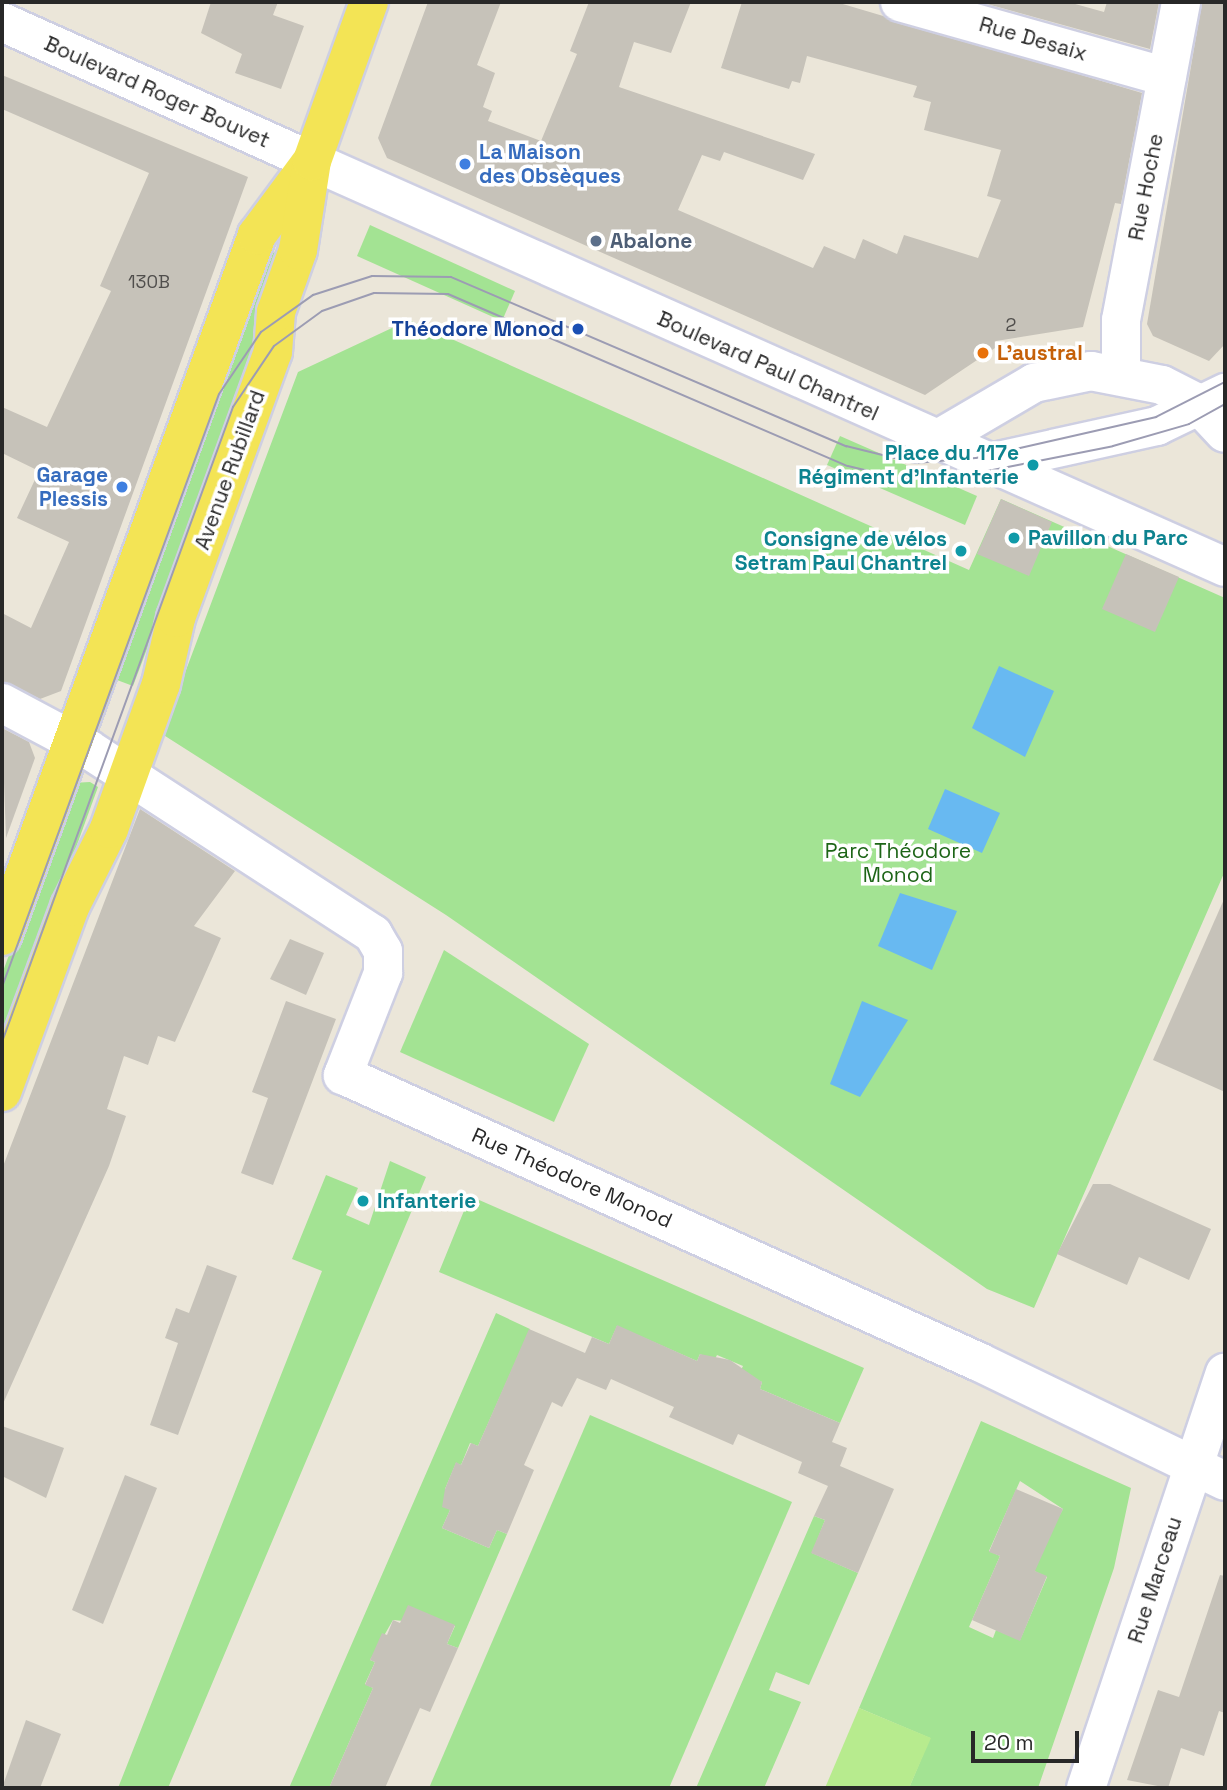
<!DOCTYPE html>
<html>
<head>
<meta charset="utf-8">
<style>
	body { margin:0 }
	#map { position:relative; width:1227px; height:1790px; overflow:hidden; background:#ebe6d9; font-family:"Space Grotesk",sans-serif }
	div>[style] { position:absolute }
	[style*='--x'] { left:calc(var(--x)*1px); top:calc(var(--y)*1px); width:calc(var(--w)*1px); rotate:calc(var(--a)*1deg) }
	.green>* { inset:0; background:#a3e393 }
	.pitch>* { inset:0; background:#b7eb8e }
	.water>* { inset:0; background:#68b9f1 }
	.building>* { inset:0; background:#c6c2b9 }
	.roads { filter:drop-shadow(2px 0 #cecfe2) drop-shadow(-2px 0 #cecfe2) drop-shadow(0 2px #cecfe2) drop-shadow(0 -2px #cecfe2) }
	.street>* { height:38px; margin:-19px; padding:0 19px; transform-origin:19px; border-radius:19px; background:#fff }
	.secondary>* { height:38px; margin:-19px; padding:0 19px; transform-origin:19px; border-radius:19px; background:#fff }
	.primary>* { height:38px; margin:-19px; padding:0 19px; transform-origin:19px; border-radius:19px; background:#f3e455 }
	.tram>* { height:2px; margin:-1px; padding:0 1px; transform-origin:1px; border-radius:1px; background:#9c9cb3 }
	.dots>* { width:19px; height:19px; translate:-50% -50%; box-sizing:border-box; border:4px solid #fff; border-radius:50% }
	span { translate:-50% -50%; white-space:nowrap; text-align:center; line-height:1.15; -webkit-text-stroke:7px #fff; paint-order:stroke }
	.number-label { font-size:18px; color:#504e4c }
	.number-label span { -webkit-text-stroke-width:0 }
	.street-label { font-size:21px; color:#282828 }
	.shop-label { font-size:21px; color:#366cbe; font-weight:700 }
	.left { translate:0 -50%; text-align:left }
	.right { translate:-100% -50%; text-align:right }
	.service-label { font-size:21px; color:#4e5e75; font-weight:700 }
	.transit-label { font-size:21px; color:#164399; font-weight:700 }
	.food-label { font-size:21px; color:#c56008; font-weight:700 }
	.culture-label { font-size:21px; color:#0d838f; font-weight:700 }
	.park-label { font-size:21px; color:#1d6517 }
	.frame { position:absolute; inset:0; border:4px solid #282828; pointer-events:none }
	.scale { position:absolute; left:971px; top:1731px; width:108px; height:32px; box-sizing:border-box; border:4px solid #282828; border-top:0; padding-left:9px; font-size:21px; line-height:24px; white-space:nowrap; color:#282828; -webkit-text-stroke:5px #fff; paint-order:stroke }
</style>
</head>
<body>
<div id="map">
	<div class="green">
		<div style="clip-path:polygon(370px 225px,515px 291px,502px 321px,357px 256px)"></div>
		<div style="clip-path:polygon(268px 250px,276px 253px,243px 395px,133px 686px,109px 677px)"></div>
		<div style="clip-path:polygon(409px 320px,969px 570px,1001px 499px,1225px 598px,1225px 871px,1034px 1308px,987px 1289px,446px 915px,162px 734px,298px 372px)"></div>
		<div style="clip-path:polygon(840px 436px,977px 496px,965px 525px,827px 465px)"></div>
		<div style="clip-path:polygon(90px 782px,98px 787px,2px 1051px,2px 974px,72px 783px)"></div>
		<div style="clip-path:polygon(444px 950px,589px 1044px,554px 1122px,400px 1052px)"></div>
		<div style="clip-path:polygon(390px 1161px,426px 1177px,168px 1788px,118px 1788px,322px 1271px,292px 1259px,326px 1175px,358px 1188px,346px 1215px,369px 1225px)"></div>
		<div style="clip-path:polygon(470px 1196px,864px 1368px,840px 1423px,760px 1389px,762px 1382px,740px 1372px,743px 1366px,717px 1355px,714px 1361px,700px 1354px,697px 1361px,617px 1326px,609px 1344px,439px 1272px)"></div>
		<div style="clip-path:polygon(496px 1313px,530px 1329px,478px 1446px,470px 1443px,461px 1465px,456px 1463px,445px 1489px,450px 1510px,442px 1528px,489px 1548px,497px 1530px,507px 1534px,458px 1648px,447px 1644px,455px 1626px,393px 1620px,370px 1660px,375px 1662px,365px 1684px,373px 1688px,329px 1788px,289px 1788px)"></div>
		<div style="clip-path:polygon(590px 1415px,792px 1502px,669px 1788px,429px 1788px)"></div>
		<div style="clip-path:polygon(evenodd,981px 1421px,1131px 1488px,1114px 1568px,1038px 1788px,909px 1788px,930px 1738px,859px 1708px,981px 1421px,1020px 1481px,1063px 1509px,1030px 1569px,1047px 1577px,1020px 1640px,996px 1630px,993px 1638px,969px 1627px,1000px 1556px,989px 1551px,1020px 1481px)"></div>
		<div style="clip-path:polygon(814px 1516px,825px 1520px,812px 1553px,858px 1573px,809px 1685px,776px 1672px,769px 1690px,801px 1702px,764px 1788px,696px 1788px)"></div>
	</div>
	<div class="pitch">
		<div style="clip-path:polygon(859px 1708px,931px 1738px,909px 1788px,825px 1788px)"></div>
	</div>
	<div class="water">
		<div style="clip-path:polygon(999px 666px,1054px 691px,1025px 757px,972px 728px)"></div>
		<div style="clip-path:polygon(945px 789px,1000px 813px,982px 853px,928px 829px)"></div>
		<div style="clip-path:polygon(900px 893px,957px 911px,932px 970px,878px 946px)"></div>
		<div style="clip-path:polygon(862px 1001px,908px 1020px,860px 1097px,830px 1084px)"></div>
	</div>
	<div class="building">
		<div style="clip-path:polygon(211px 2px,278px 2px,273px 15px,304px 26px,281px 89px,235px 73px,242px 54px,201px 33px)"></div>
		<div style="clip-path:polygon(428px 2px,501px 2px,477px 65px,495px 73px,483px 107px,492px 111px,488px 121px,541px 141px,577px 54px,570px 51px,589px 2px,691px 2px,671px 53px,634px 42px,619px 87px,815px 154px,803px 180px,724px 152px,720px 161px,702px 155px,678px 210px,813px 268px,824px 246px,855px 259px,863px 239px,897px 254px,904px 235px,978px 258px,1001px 200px,987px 196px,1001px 150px,924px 130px,931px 102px,913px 97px,917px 86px,807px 56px,800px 83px,792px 81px,789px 89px,721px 68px,742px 2px,836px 2px,1142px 93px,1121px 204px,1115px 203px,1083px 327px,996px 341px,995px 348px,925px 395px,387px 158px,378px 138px)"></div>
		<div style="clip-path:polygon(980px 2px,1068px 2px,1104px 12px,1107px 2px,1159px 2px,1150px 49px)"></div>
		<div style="clip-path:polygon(1202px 2px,1225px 2px,1225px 344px,1209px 361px,1153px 336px,1147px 324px)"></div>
		<div style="clip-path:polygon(2px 75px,248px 177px,61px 691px,40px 699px,2px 681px,2px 613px,31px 628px,69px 542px,17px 518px,39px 471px,2px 453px,2px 407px,47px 427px,111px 291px,100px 286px,149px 173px,2px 109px)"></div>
		<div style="clip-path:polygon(1001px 499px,1052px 522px,1029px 576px,977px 554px)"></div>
		<div style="clip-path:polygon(1126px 554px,1179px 577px,1155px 632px,1102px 609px)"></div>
		<div style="clip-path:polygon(2px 728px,29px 742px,35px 758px,6px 838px)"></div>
		<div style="clip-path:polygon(140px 809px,235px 871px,194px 926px,221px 938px,175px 1042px,158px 1036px,148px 1065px,124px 1056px,107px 1109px,126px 1116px,109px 1166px,2px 1406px,2px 1169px)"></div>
		<div style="clip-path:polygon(1225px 897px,1225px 1092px,1153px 1060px)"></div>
		<div style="clip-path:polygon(290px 939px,324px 953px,306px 995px,270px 979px)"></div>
		<div style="clip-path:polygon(286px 1001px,336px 1019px,273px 1185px,241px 1173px,268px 1098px,252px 1092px)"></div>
		<div style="clip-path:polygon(1093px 1184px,1110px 1184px,1211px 1229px,1189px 1280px,1139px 1257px,1127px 1285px,1057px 1254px)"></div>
		<div style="clip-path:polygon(207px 1265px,237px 1276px,178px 1435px,150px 1425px,178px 1343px,165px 1338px,176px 1308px,189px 1313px)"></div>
		<div style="clip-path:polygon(617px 1325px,697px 1361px,700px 1354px,730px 1360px,762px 1382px,760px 1389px,840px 1423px,832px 1442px,847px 1448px,840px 1466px,894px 1489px,858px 1573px,811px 1553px,825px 1520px,814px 1516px,828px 1486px,798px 1473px,802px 1462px,738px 1434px,733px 1445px,669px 1417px,674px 1407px,611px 1379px,606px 1390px,577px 1378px,562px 1407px,552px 1402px,524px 1465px,534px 1470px,507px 1534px,497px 1530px,489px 1548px,442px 1528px,450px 1510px,442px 1507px,445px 1489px,456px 1462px,461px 1465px,471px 1443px,478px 1446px,529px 1329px,585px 1353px,592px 1337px,609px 1344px)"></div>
		<div style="clip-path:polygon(2px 1426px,64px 1448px,46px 1498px,2px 1476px)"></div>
		<div style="clip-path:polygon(125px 1475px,157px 1488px,103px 1624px,72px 1610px)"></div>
		<div style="clip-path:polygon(1016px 1489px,1063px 1509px,1035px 1571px,1047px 1576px,1020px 1641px,972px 1620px,1000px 1556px,989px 1552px)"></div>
		<div style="clip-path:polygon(1220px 1575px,1225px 1576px,1225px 1713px,1219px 1711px,1204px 1756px,1181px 1748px,1168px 1788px,1127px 1780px,1158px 1690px,1179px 1697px)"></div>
		<div style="clip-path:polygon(408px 1605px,455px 1625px,447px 1644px,458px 1648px,430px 1712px,420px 1708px,385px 1788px,329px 1788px,373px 1688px,365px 1685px,375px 1662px,370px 1660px,382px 1633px,387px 1635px,393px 1620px,400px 1623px)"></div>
		<div style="clip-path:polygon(26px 1720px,61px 1734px,40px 1788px,2px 1788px)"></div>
	</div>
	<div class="roads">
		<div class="street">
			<div style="--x:900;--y:2;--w:277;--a:15.7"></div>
			<div style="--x:2;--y:22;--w:340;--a:24.2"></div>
			<div style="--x:1121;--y:373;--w:53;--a:-90"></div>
			<div style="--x:1121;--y:320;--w:324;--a:-79.3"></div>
			<div style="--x:935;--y:441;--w:115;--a:-30.4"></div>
			<div style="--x:1034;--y:383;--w:58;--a:-11.9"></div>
			<div style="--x:1091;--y:371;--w:72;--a:11.2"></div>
			<div style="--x:1162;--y:385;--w:38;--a:27"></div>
			<div style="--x:1196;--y:402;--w:42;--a:46.9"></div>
			<div style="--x:989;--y:463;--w:172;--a:-12.4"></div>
			<div style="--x:1157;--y:426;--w:76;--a:-25.9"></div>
			<div style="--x:2;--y:703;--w:98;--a:28.1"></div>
			<div style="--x:88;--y:749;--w:340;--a:33"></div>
			<div style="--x:373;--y:934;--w:20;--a:60"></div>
			<div style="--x:383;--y:951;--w:22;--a:90"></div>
			<div style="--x:383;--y:973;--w:110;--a:111.4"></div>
			<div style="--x:343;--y:1075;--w:698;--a:24.29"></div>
			<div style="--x:979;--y:1362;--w:273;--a:25.8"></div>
			<div style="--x:1086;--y:1788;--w:438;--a:-71.5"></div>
		</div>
		<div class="secondary">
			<div style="--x:312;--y:161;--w:999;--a:23.97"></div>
		</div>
		<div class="primary">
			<div style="--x:2;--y:936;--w:746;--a:-70.01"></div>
			<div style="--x:257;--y:235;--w:87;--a:-53.4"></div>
			<div style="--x:2;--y:1092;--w:197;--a:-69.8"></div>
			<div style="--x:70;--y:907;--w:87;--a:-63.4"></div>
			<div style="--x:109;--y:829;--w:154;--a:-70.3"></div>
			<div style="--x:161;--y:684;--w:68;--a:-77.2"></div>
			<div style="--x:176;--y:618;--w:283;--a:-70"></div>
			<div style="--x:273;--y:352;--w:40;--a:-85.7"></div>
			<div style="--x:276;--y:312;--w:66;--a:-70.5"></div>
			<div style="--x:298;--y:250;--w:90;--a:-81.1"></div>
			<div style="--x:312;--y:161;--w:169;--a:-70.3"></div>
		</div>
	</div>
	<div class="tram">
		<div style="--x:2;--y:987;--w:631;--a:-69.9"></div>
		<div style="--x:219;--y:394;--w:75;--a:-55.9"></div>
		<div style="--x:261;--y:332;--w:64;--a:-35.4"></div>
		<div style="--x:313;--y:295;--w:62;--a:-17.9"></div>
		<div style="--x:372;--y:276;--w:79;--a:0.7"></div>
		<div style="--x:451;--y:277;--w:430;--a:23.2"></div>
		<div style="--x:846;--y:446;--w:71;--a:13.8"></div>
		<div style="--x:915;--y:463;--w:61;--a:-4.7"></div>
		<div style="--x:976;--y:458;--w:185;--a:-12.8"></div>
		<div style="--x:1156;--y:417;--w:77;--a:-26.9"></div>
		<div style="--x:2;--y:1042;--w:676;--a:-70.01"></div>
		<div style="--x:233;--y:407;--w:73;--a:-56.1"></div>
		<div style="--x:274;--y:346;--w:59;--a:-36.1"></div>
		<div style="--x:322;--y:311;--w:55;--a:-19.1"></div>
		<div style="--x:374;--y:293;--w:74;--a:0.8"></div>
		<div style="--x:448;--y:294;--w:435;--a:23.3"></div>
		<div style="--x:848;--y:466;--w:51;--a:13.5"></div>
		<div style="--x:898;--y:478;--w:49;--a:1.2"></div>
		<div style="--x:947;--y:479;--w:169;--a:-11.2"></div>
		<div style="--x:1113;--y:446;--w:79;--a:-16.1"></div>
		<div style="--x:1189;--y:424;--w:41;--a:-29.1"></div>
	</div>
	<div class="dots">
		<div style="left:465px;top:164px;background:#3f7fe0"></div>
		<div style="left:596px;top:241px;background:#5c6f8a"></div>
		<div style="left:578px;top:329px;background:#1a4fb4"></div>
		<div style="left:983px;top:353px;background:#e8710a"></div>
		<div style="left:1033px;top:465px;background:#0f9aa8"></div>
		<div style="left:122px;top:487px;background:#3f7fe0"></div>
		<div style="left:1014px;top:538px;background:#0f9aa8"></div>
		<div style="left:961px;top:551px;background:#0f9aa8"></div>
		<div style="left:363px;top:1201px;background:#0f9aa8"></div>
	</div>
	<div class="number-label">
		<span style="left:149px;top:282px">130B</span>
		<span style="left:1011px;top:325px">2</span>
	</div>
	<div class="street-label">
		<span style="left:1033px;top:39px;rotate:16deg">Rue Desaix</span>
		<span style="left:157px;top:92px;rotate:24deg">Boulevard Roger Bouvet</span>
		<span style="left:1146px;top:187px;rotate:-79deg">Rue Hoche</span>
		<span style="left:768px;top:366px;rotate:24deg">Boulevard Paul Chantrel</span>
		<span style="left:230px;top:470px;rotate:-70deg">Avenue Rubillard</span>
		<span style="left:572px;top:1178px;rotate:24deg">Rue Théodore Monod</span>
		<span style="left:1155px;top:1580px;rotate:-72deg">Rue Marceau</span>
	</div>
	<div class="shop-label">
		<span class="left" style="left:479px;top:164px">La Maison<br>des Obsèques</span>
		<span class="right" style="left:108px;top:487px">Garage<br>Plessis</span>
	</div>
	<div class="service-label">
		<span class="left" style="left:610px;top:241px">Abalone</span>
	</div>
	<div class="transit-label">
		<span class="right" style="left:564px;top:329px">Théodore Monod</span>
	</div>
	<div class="food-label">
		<span class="left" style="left:997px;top:353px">L'austral</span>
	</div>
	<div class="culture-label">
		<span class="right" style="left:1019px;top:465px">Place du 117e<br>Régiment d'Infanterie</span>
		<span class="left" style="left:1028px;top:538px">Pavillon du Parc</span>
		<span class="right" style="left:947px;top:551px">Consigne de vélos<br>Setram Paul Chantrel</span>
		<span class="left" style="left:377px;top:1201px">Infanterie</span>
	</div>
	<div class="park-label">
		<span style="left:898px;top:863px">Parc Théodore<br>Monod</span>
	</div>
	<div class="frame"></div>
	<div class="scale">20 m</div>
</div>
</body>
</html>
